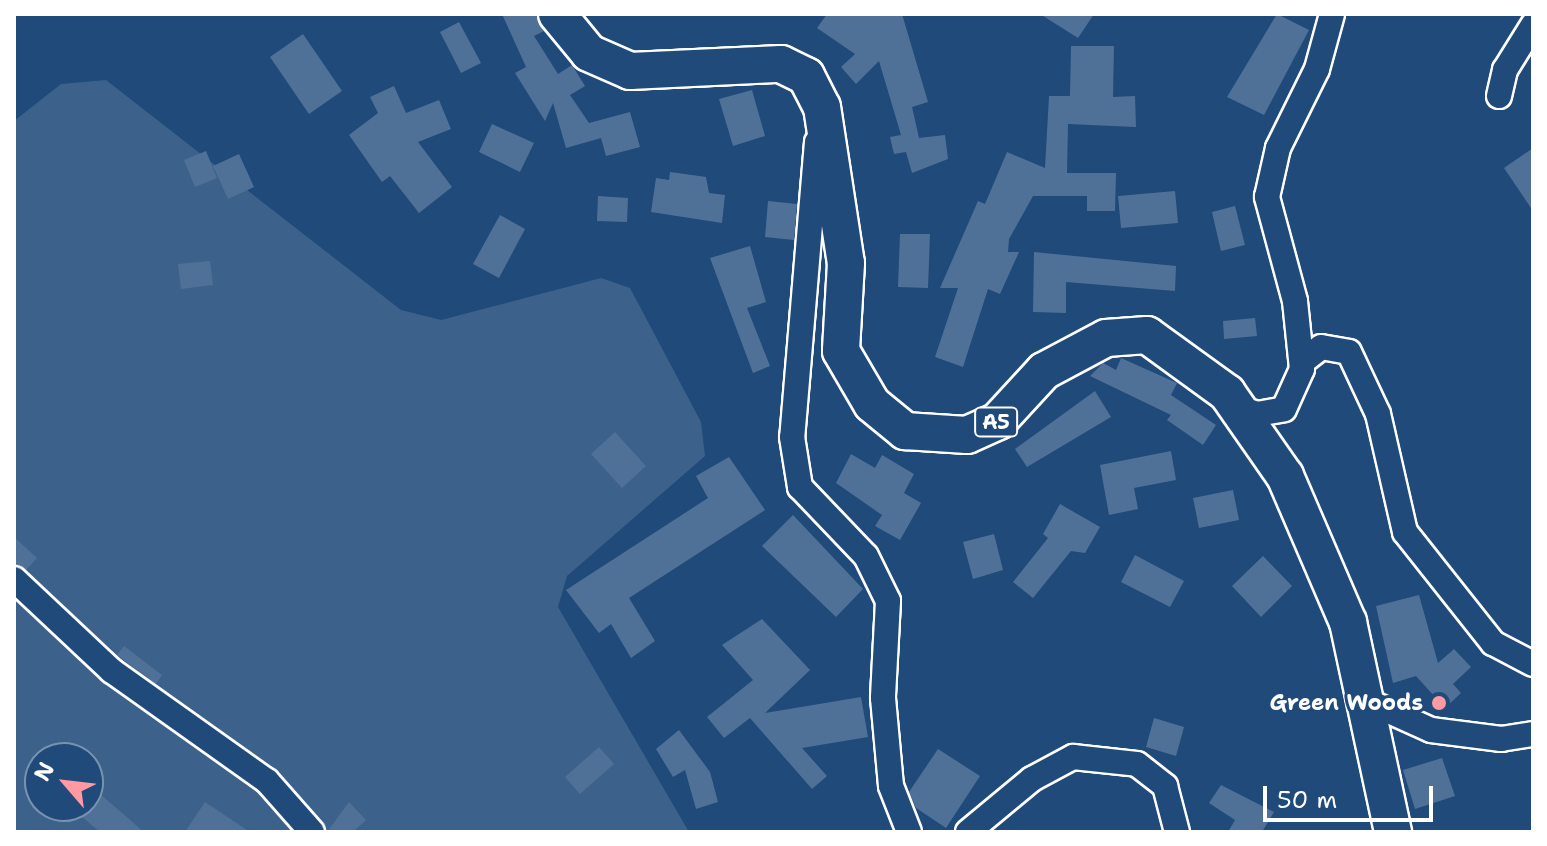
<!DOCTYPE html>
<html>
<head>
<meta charset="utf-8">
<style>
	body { margin:0 }
	#map { position:relative; width:1547px; height:846px; overflow:hidden; background:#1f4a7a; font-family:"Shantell Sans",sans-serif }
	div>[style] { position:absolute }
	[style*='--x'] { left:calc(var(--x)*1px); top:calc(var(--y)*1px); width:calc(var(--w)*1px); rotate:calc(var(--a)*1deg) }
	.green>* { inset:0; background:#3c618b }
	.building>* { inset:0; background:#507197 }
	.roads { filter:drop-shadow(2px 0 #fff) drop-shadow(-2px 0 #fff) drop-shadow(0 2px #fff) drop-shadow(0 -2px #fff) }
	.minor>* { height:24px; margin:-12px; padding:0 12px; transform-origin:12px; border-radius:12px; background:#1f4a7a }
	.highway>* { height:36px; margin:-18px; padding:0 18px; transform-origin:18px; border-radius:18px; background:#1f4a7a }
	.dots>* { width:22px; height:22px; translate:-50% -50%; box-sizing:border-box; border:4px solid #1f4a7a; border-radius:50% }
	span { translate:-50% -50%; white-space:nowrap; text-align:center; line-height:1.15; -webkit-text-stroke:6px #1f4a7a; paint-order:stroke }
	.shield-label span { padding:2px 6px; background:#1f4a7a; border:2px solid; border-radius:6px; -webkit-text-stroke-width:0 }
	.shield-label { font-size:20px; color:#fff; font-weight:700 }
	.poi-label { font-size:22px; color:#fff; font-weight:700 }
	.right { translate:-100% -50%; text-align:right }
	.frame { position:absolute; inset:0; border:16px solid #fff; pointer-events:none }
	.north { position:absolute; left:24px; top:742px; width:80px; height:80px; box-sizing:border-box; background:#1f4a7a; border:2px solid #7992af; border-radius:50%; rotate:298deg; font-size:22px; font-weight:700; line-height:32px; text-align:center; color:#fff }
	.north::after { content:''; display:block; margin:auto; width:28px; height:36px; background:#ff9aa2; clip-path:polygon(50% 0,100% 100%,50% 72%,0 100%) }
	.scale { position:absolute; left:1263px; top:786px; width:170px; height:36px; box-sizing:border-box; border:4px solid #fff; border-top:0; padding-left:10px; font-size:24px; line-height:28px; white-space:nowrap; color:#fff; -webkit-text-stroke:6px #1f4a7a; paint-order:stroke }
</style>
</head>
<body>
<div id="map">
	<div class="green">
		<div style="clip-path:polygon(evenodd,106px 80px,401px 310px,441px 320px,601px 278px,630px 288px,701px 422px,705px 456px,567px 576px,558px 607px,689px 832px,14px 832px,14px 121px,61px 84px,106px 80px,40px 758px,88px 758px,88px 806px,40px 806px,40px 758px)"></div>
	</div>
	<div class="building">
		<div style="clip-path:polygon(502px 14px,536px 14px,544px 31px,534px 36px,558px 74px,572px 65px,585px 86px,570px 95px,589px 123px,630px 112px,640px 147px,606px 156px,601px 138px,566px 148px,553px 103px,545px 121px,515px 73px,526px 67px)"></div>
		<div style="clip-path:polygon(827px 14px,902px 14px,928px 102px,912px 107px,919px 138px,945px 135px,948px 159px,912px 173px,906px 152px,894px 154px,890px 137px,901px 135px,879px 61px,856px 84px,841px 67px,855px 54px,817px 28px)"></div>
		<div style="clip-path:polygon(1040px 14px,1094px 14px,1078px 38px)"></div>
		<div style="clip-path:polygon(1277px 14px,1309px 30px,1264px 115px,1227px 97px)"></div>
		<div style="clip-path:polygon(459px 22px,481px 63px,461px 73px,440px 32px)"></div>
		<div style="clip-path:polygon(303px 34px,342px 91px,309px 114px,270px 57px)"></div>
		<div style="clip-path:polygon(1071px 46px,1114px 46px,1113px 97px,1135px 96px,1136px 127px,1068px 124px,1067px 173px,1116px 173px,1115px 211px,1087px 211px,1087px 196px,1033px 196px,1009px 239px,1008px 252px,1019px 252px,1000px 294px,988px 289px,963px 367px,935px 357px,958px 288px,940px 288px,978px 201px,985px 204px,1007px 152px,1045px 168px,1049px 96px,1070px 96px)"></div>
		<div style="clip-path:polygon(394px 86px,406px 113px,439px 100px,451px 129px,418px 142px,452px 187px,419px 213px,390px 176px,382px 182px,349px 135px,378px 113px,370px 97px)"></div>
		<div style="clip-path:polygon(752px 90px,765px 136px,733px 146px,719px 99px)"></div>
		<div style="clip-path:polygon(492px 124px,534px 143px,520px 172px,479px 152px)"></div>
		<div style="clip-path:polygon(1533px 148px,1533px 211px,1504px 168px)"></div>
		<div style="clip-path:polygon(206px 151px,217px 178px,195px 187px,184px 160px)"></div>
		<div style="clip-path:polygon(239px 154px,254px 187px,228px 199px,213px 166px)"></div>
		<div style="clip-path:polygon(670px 172px,706px 177px,709px 193px,725px 195px,722px 223px,651px 212px,656px 178px,669px 180px)"></div>
		<div style="clip-path:polygon(1175px 191px,1178px 223px,1121px 228px,1118px 196px)"></div>
		<div style="clip-path:polygon(598px 196px,628px 198px,627px 222px,597px 221px)"></div>
		<div style="clip-path:polygon(768px 201px,797px 204px,794px 240px,765px 237px)"></div>
		<div style="clip-path:polygon(1235px 206px,1245px 245px,1221px 251px,1212px 212px)"></div>
		<div style="clip-path:polygon(500px 215px,525px 229px,499px 278px,473px 264px)"></div>
		<div style="clip-path:polygon(900px 234px,930px 234px,928px 288px,898px 287px)"></div>
		<div style="clip-path:polygon(750px 246px,766px 302px,747px 308px,770px 366px,753px 373px,710px 258px)"></div>
		<div style="clip-path:polygon(1034px 252px,1176px 266px,1175px 291px,1066px 282px,1066px 313px,1033px 312px)"></div>
		<div style="clip-path:polygon(210px 261px,213px 285px,181px 289px,178px 264px)"></div>
		<div style="clip-path:polygon(1255px 318px,1257px 336px,1224px 339px,1223px 321px)"></div>
		<div style="clip-path:polygon(1121px 358px,1177px 383px,1171px 395px,1216px 425px,1203px 445px,1167px 420px,1171px 415px,1090px 376px,1103px 363px,1116px 370px)"></div>
		<div style="clip-path:polygon(1095px 391px,1111px 417px,1027px 467px,1015px 449px)"></div>
		<div style="clip-path:polygon(615px 432px,646px 466px,622px 488px,591px 454px)"></div>
		<div style="clip-path:polygon(1171px 451px,1176px 480px,1134px 488px,1138px 509px,1109px 515px,1100px 465px)"></div>
		<div style="clip-path:polygon(851px 454px,875px 468px,882px 455px,914px 474px,904px 493px,921px 503px,900px 540px,875px 526px,882px 515px,836px 483px)"></div>
		<div style="clip-path:polygon(729px 457px,765px 510px,629px 598px,655px 641px,631px 658px,611px 624px,599px 633px,566px 590px,708px 498px,696px 476px)"></div>
		<div style="clip-path:polygon(1233px 490px,1239px 520px,1199px 528px,1193px 498px)"></div>
		<div style="clip-path:polygon(1060px 504px,1100px 527px,1085px 553px,1071px 551px,1033px 598px,1013px 582px,1048px 538px,1043px 534px)"></div>
		<div style="clip-path:polygon(793px 515px,863px 589px,836px 617px,762px 546px)"></div>
		<div style="clip-path:polygon(994px 534px,1003px 570px,973px 579px,963px 542px)"></div>
		<div style="clip-path:polygon(14px 537px,37px 558px,26px 570px,14px 564px)"></div>
		<div style="clip-path:polygon(1135px 555px,1184px 581px,1170px 607px,1121px 582px)"></div>
		<div style="clip-path:polygon(1263px 556px,1292px 586px,1261px 617px,1232px 586px)"></div>
		<div style="clip-path:polygon(1419px 595px,1438px 663px,1454px 649px,1471px 667px,1453px 684px,1461px 693px,1445px 708px,1416px 676px,1393px 683px,1376px 606px)"></div>
		<div style="clip-path:polygon(762px 619px,810px 670px,765px 713px,861px 697px,868px 737px,802px 748px,827px 776px,812px 789px,750px 718px,724px 738px,707px 717px,753px 680px,722px 645px)"></div>
		<div style="clip-path:polygon(124px 646px,162px 675px,156px 684px,117px 655px)"></div>
		<div style="clip-path:polygon(1154px 718px,1184px 727px,1176px 756px,1146px 747px)"></div>
		<div style="clip-path:polygon(679px 730px,710px 772px,718px 802px,696px 809px,685px 770px,673px 777px,656px 749px)"></div>
		<div style="clip-path:polygon(599px 747px,614px 764px,580px 794px,565px 777px)"></div>
		<div style="clip-path:polygon(938px 749px,980px 776px,946px 828px,916px 808px,909px 792px)"></div>
		<div style="clip-path:polygon(1442px 758px,1455px 796px,1415px 809px,1403px 770px)"></div>
		<div style="clip-path:polygon(1221px 785px,1274px 812px,1262px 832px,1228px 832px,1235px 820px,1209px 803px)"></div>
		<div style="clip-path:polygon(100px 794px,144px 832px,100px 832px,81px 816px)"></div>
		<div style="clip-path:polygon(205px 802px,250px 832px,185px 832px)"></div>
		<div style="clip-path:polygon(349px 802px,366px 820px,353px 832px,327px 832px)"></div>
	</div>
	<div class="roads">
		<div class="minor">
			<div style="--x:1499;--y:96;--w:27;--a:-77"></div>
			<div style="--x:1505;--y:70;--w:53;--a:-58.1"></div>
			<div style="--x:817;--y:142;--w:296;--a:94.8"></div>
			<div style="--x:792;--y:437;--w:51;--a:80.9"></div>
			<div style="--x:800;--y:487;--w:95;--a:46.3"></div>
			<div style="--x:866;--y:556;--w:50;--a:63.9"></div>
			<div style="--x:888;--y:601;--w:97;--a:93"></div>
			<div style="--x:883;--y:698;--w:88;--a:84.8"></div>
			<div style="--x:891;--y:786;--w:49;--a:68.6"></div>
			<div style="--x:1302;--y:362;--w:24;--a:-38"></div>
			<div style="--x:1321;--y:347;--w:28;--a:10"></div>
			<div style="--x:1349;--y:352;--w:68;--a:64.9"></div>
			<div style="--x:1378;--y:414;--w:121;--a:77.1"></div>
			<div style="--x:1405;--y:532;--w:142;--a:51.6"></div>
			<div style="--x:1493;--y:643;--w:45;--a:27.7"></div>
			<div style="--x:1239;--y:408;--w:19;--a:18"></div>
			<div style="--x:1257;--y:414;--w:27;--a:-10"></div>
			<div style="--x:1284;--y:409;--w:44;--a:-65.8"></div>
			<div style="--x:1302;--y:369;--w:68;--a:-95.9"></div>
			<div style="--x:1295;--y:301;--w:108;--a:-105.1"></div>
			<div style="--x:1267;--y:197;--w:50;--a:-77.3"></div>
			<div style="--x:1278;--y:148;--w:88;--a:-63.7"></div>
			<div style="--x:1317;--y:69;--w:57;--a:-74.7"></div>
			<div style="--x:14;--y:579;--w:134;--a:43.2"></div>
			<div style="--x:112;--y:671;--w:190;--a:35.4"></div>
			<div style="--x:267;--y:781;--w:68;--a:48.6"></div>
			<div style="--x:1367;--y:701;--w:70;--a:24.4"></div>
			<div style="--x:1431;--y:730;--w:71;--a:7.3"></div>
			<div style="--x:1501;--y:739;--w:32;--a:-9"></div>
			<div style="--x:968;--y:832;--w:83;--a:-39.6"></div>
			<div style="--x:1032;--y:779;--w:47;--a:-28.2"></div>
			<div style="--x:1073;--y:757;--w:64;--a:6.2"></div>
			<div style="--x:1137;--y:764;--w:36;--a:38"></div>
			<div style="--x:1165;--y:786;--w:48;--a:75.4"></div>
		</div>
		<div class="highway">
			<div style="--x:557;--y:14;--w:50;--a:50.6"></div>
			<div style="--x:589;--y:53;--w:45;--a:23.7"></div>
			<div style="--x:630;--y:71;--w:151;--a:-2.7"></div>
			<div style="--x:781;--y:64;--w:28;--a:26"></div>
			<div style="--x:806;--y:76;--w:35;--a:63"></div>
			<div style="--x:822;--y:107;--w:158;--a:81.3"></div>
			<div style="--x:846;--y:263;--w:88;--a:93.3"></div>
			<div style="--x:841;--y:351;--w:61;--a:59.7"></div>
			<div style="--x:872;--y:404;--w:43;--a:39.3"></div>
			<div style="--x:905;--y:431;--w:62;--a:3.7"></div>
			<div style="--x:967;--y:435;--w:34;--a:-24"></div>
			<div style="--x:998;--y:421;--w:68;--a:-47.4"></div>
			<div style="--x:1044;--y:371;--w:70;--a:-28"></div>
			<div style="--x:1106;--y:338;--w:41;--a:-4.2"></div>
			<div style="--x:1147;--y:335;--w:99;--a:35.9"></div>
			<div style="--x:1227;--y:393;--w:101;--a:55.1"></div>
			<div style="--x:1285;--y:476;--w:159;--a:66.7"></div>
			<div style="--x:1348;--y:622;--w:215;--a:77.9"></div>
		</div>
	</div>
	<div class="dots">
		<div style="left:1439px;top:703px;background:#ff9aa2"></div>
	</div>
	<div class="shield-label">
		<span style="left:996px;top:422px">A5</span>
	</div>
	<div class="poi-label">
		<span class="right" style="left:1423px;top:703px">Green Woods</span>
	</div>
	<div class="frame"></div>
	<div class="north">N</div>
	<div class="scale">50 m</div>
</div>
</body>
</html>
